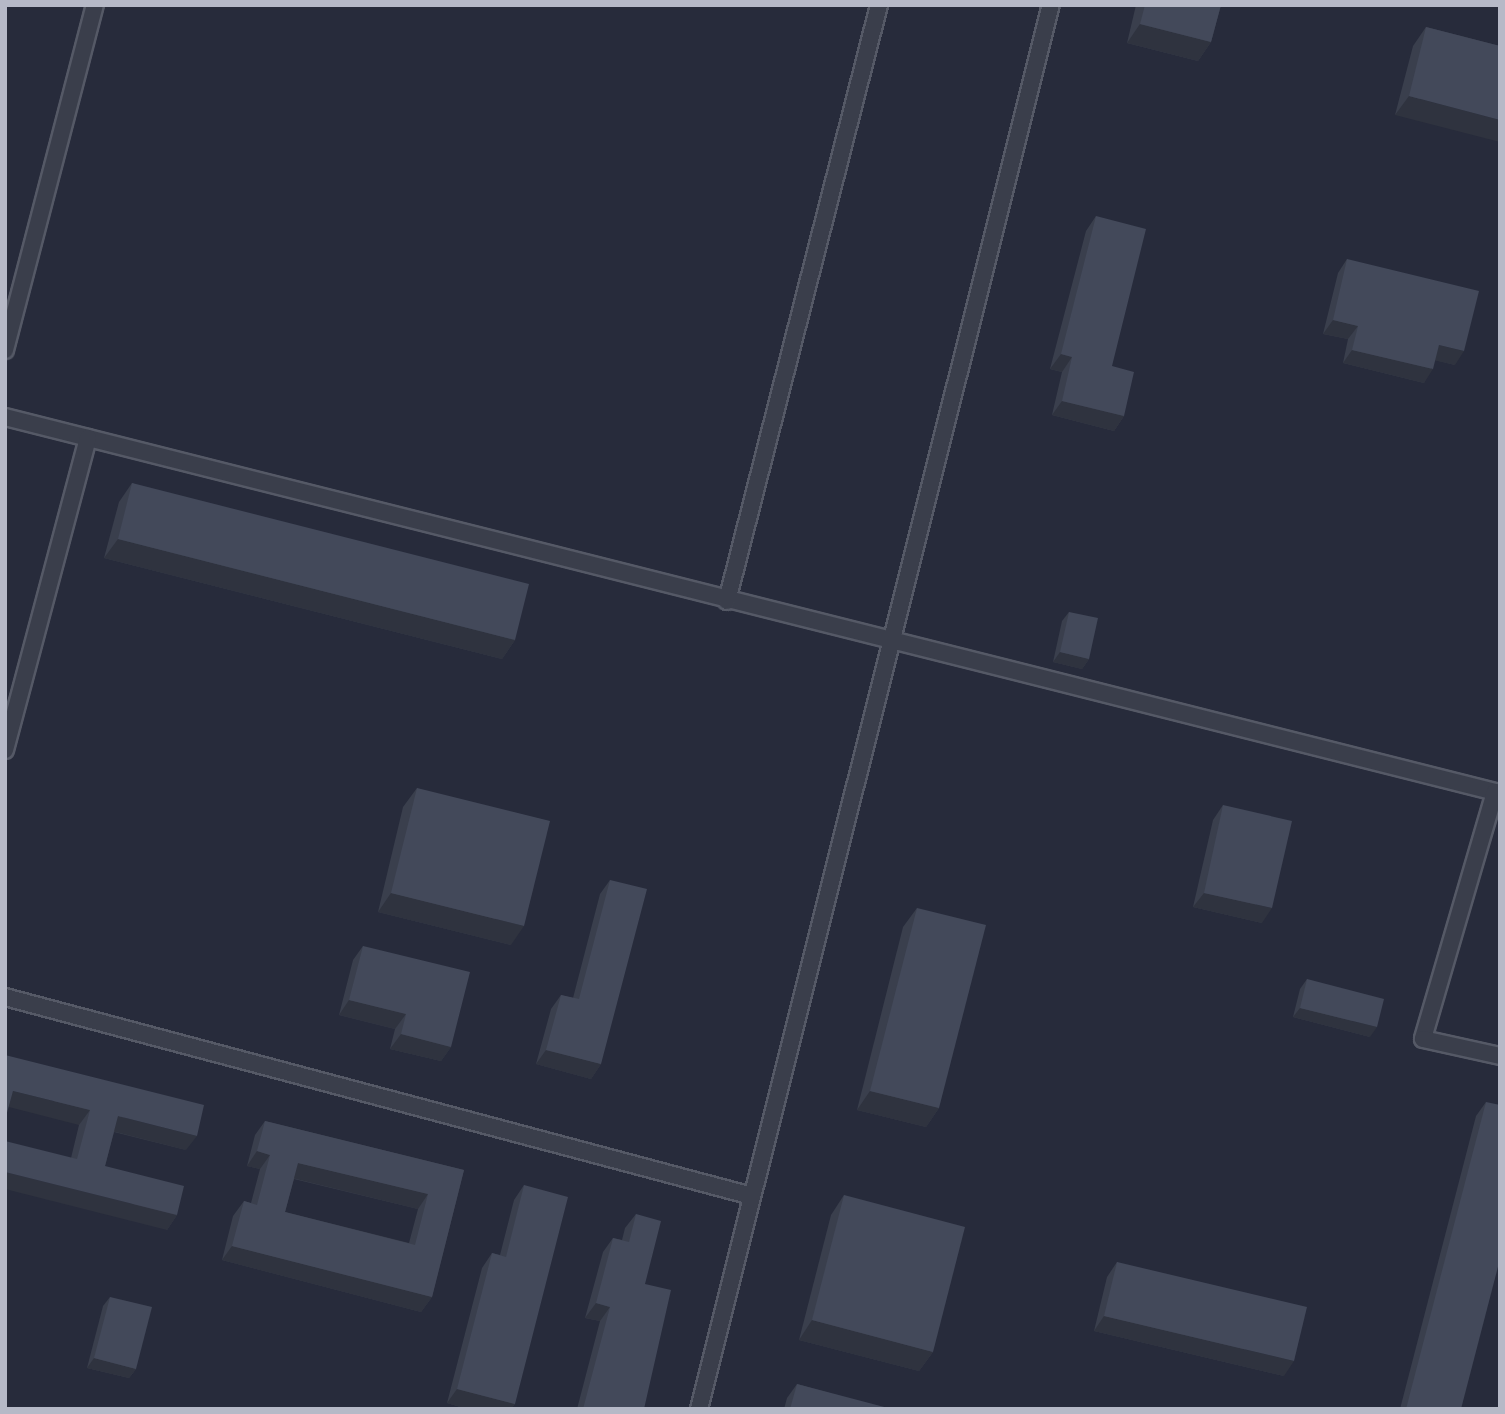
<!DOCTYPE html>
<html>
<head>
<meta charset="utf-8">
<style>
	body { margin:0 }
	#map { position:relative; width:1505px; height:1414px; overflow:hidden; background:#272b3b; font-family:Rubik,sans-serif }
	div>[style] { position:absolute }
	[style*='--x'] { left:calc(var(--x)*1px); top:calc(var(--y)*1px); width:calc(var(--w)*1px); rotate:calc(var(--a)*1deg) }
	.roads { filter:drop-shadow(2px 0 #555966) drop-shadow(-2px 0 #555966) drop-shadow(0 2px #555966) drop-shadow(0 -2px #555966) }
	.service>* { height:16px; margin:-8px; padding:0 8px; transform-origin:8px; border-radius:8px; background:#3a3e4b }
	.wall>* { inset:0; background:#3a3f4d }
	.shaded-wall>* { inset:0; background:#2f333f }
	.building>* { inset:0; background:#43495a }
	span { translate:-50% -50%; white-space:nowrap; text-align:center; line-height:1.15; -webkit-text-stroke:5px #1f2330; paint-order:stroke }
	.frame { position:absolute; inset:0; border:7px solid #b6b9c7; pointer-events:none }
</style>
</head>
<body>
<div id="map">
	<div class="roads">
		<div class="service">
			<div style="--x:5;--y:350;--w:357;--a:-75.4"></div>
			<div style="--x:5;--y:417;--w:1542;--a:14.12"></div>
			<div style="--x:727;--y:601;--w:615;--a:-75.69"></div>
			<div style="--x:5;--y:750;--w:323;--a:-75.1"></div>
			<div style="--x:1495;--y:792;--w:257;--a:106.3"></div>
			<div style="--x:1423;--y:1039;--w:79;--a:12.4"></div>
			<div style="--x:5;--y:997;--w:773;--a:14.92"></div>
			<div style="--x:699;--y:1409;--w:1447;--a:-75.93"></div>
		</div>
	</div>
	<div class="wall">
		<div style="clip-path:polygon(1136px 5px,1221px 5px,1211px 42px,1198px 61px,1127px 43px)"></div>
		<div style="clip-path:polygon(1426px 27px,1500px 46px,1395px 115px,1413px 46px)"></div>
		<div style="clip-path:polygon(1096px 216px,1112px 366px,1124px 416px,1114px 431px,1052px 415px,1062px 372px,1050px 369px,1086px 231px)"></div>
		<div style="clip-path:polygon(1347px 259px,1455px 365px,1435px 360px,1424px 383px,1343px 363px,1348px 339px,1323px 334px,1338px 273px)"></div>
		<div style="clip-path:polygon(132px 483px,515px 640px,502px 659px,104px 558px,119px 502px)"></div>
		<div style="clip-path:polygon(1069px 612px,1089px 659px,1082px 669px,1053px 662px,1062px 621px)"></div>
		<div style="clip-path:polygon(417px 788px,511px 945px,378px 912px,403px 807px)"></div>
		<div style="clip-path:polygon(1223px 805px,1262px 923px,1193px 907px,1213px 820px)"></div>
		<div style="clip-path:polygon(610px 880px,601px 1064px,591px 1079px,536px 1064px,551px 1009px,561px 995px,573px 998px,600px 894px)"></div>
		<div style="clip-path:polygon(917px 908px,939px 1108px,926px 1127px,857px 1110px,903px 927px)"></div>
		<div style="clip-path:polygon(363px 946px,451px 1047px,441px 1061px,390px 1049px,395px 1029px,339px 1015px,353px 960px)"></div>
		<div style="clip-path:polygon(1307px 979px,1370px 1037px,1293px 1017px,1300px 989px)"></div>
		<div style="clip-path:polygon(5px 1055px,186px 1150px,114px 1132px,105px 1166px,177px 1215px,167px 1230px,71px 1158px,79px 1125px)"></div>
		<div style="clip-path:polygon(1486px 1102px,1461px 1409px,1400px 1409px,1476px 1116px)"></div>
		<div style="clip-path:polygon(evenodd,265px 1121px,464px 1170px,432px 1297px,421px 1312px,222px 1260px,233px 1216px,244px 1201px,251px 1203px,260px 1169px,247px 1166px,255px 1135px,265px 1121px,294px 1179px,418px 1209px,409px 1243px,285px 1212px,294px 1179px)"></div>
		<div style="clip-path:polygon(524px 1185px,515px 1404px,511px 1409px,467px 1409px,447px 1403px,482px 1268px,492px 1253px,500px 1255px,514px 1200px)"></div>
		<div style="clip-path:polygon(844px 1195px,933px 1352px,919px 1371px,799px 1340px,831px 1215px)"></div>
		<div style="clip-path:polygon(636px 1214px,645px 1284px,644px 1409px,577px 1409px,600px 1321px,585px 1318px,603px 1252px,613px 1238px,622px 1240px,625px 1228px)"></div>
		<div style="clip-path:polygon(1117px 1262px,1284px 1376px,1094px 1331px,1107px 1277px)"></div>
		<div style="clip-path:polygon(110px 1297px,136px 1369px,129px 1378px,87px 1368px,103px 1306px)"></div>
		<div style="clip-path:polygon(797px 1384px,887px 1409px,784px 1409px,787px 1398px)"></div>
	</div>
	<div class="shaded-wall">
		<div style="clip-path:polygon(1140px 24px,1211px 42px,1198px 61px,1127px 43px)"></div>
		<div style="clip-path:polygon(1409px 96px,1500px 120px,1500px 142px,1395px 115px)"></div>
		<div style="clip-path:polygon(1333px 320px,1358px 326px,1348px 339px,1323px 334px)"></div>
		<div style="clip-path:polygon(1439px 345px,1464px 351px,1455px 365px,1429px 359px)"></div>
		<div style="clip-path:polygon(1352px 350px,1433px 369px,1424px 383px,1343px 363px)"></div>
		<div style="clip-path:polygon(1061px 354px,1072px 357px,1062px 372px,1050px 369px)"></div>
		<div style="clip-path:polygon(1062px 401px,1124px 416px,1114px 431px,1052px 415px)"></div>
		<div style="clip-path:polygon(118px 539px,515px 640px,502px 659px,104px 558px)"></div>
		<div style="clip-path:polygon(1060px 652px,1089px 659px,1082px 669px,1053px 662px)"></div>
		<div style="clip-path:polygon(391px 893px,524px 926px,511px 945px,378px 912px)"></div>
		<div style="clip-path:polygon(1204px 893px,1272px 908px,1262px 923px,1193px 907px)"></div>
		<div style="clip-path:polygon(349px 1000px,406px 1014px,395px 1029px,339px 1015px)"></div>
		<div style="clip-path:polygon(1300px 1008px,1377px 1027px,1370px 1037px,1293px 1017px)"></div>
		<div style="clip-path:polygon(401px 1034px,451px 1047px,441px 1061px,390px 1049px)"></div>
		<div style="clip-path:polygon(546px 1050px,601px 1064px,591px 1079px,536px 1064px)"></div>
		<div style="clip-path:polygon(13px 1091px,90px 1110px,79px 1125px,5px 1106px)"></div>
		<div style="clip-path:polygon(870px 1091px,939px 1108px,926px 1127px,857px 1110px)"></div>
		<div style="clip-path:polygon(118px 1116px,197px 1136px,186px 1150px,108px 1130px)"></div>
		<div style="clip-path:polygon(257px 1151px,270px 1155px,260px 1169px,247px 1166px)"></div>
		<div style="clip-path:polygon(298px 1163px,428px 1194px,418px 1209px,288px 1177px)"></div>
		<div style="clip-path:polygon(5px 1172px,177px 1215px,167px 1230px,5px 1189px)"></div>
		<div style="clip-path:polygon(232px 1246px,432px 1297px,421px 1312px,222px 1260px)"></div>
		<div style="clip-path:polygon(596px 1303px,610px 1307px,600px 1321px,585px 1318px)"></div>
		<div style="clip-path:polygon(1104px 1316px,1294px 1361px,1284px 1376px,1094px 1331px)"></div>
		<div style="clip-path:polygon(812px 1320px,933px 1352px,919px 1371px,799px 1340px)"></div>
		<div style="clip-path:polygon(94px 1358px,136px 1369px,129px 1378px,87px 1368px)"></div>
		<div style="clip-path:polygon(457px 1389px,515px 1404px,511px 1409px,467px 1409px,447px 1403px)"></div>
	</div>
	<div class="building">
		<div style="clip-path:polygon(1145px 5px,1221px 5px,1211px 42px,1140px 24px)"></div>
		<div style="clip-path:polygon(1426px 27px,1500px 46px,1500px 120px,1409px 96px)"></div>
		<div style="clip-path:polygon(1096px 216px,1146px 229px,1112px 366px,1134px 372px,1124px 416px,1062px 401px,1072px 357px,1061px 354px)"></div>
		<div style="clip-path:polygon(1347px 259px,1479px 291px,1464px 351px,1439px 345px,1433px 369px,1352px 350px,1358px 326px,1333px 320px)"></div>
		<div style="clip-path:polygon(132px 483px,529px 584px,515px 640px,118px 539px)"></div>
		<div style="clip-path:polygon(1069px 612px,1098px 618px,1089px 659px,1060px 652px)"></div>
		<div style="clip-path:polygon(417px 788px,550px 821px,524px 926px,391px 893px)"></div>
		<div style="clip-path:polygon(1223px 805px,1292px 821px,1272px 908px,1204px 893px)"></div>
		<div style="clip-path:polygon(610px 880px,647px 889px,601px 1064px,546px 1050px,561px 995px,579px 999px)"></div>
		<div style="clip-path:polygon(917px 908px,986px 925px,939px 1108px,870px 1091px)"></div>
		<div style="clip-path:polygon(363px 946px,470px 972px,451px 1047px,401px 1034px,406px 1014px,349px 1000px)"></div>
		<div style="clip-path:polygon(1307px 979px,1384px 999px,1377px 1027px,1300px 1008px)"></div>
		<div style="clip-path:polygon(5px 1055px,204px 1105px,197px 1136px,118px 1116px,105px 1166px,184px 1186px,177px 1215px,5px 1172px,5px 1141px,77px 1159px,90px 1110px,13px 1091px,5px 1120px)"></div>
		<div style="clip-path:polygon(1486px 1102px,1500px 1105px,1500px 1259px,1461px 1409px,1406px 1409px)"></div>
		<div style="clip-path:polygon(evenodd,265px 1121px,464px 1170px,432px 1297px,232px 1246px,244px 1201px,257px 1205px,270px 1155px,257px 1151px,265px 1121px,298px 1163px,428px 1194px,415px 1245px,285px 1212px,298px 1163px)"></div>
		<div style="clip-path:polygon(524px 1185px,568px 1197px,515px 1404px,457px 1389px,492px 1253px,506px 1257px)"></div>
		<div style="clip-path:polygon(844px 1195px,965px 1227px,933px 1352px,812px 1320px)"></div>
		<div style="clip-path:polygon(636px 1214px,661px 1221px,645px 1284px,671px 1290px,644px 1409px,583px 1409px,610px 1307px,596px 1303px,613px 1238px,629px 1242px)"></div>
		<div style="clip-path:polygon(1117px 1262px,1307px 1307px,1294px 1361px,1104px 1316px)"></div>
		<div style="clip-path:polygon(110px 1297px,152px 1307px,136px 1369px,94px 1358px)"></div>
		<div style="clip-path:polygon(797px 1384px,888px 1408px,887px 1409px,790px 1409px)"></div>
	</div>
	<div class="frame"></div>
</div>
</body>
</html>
